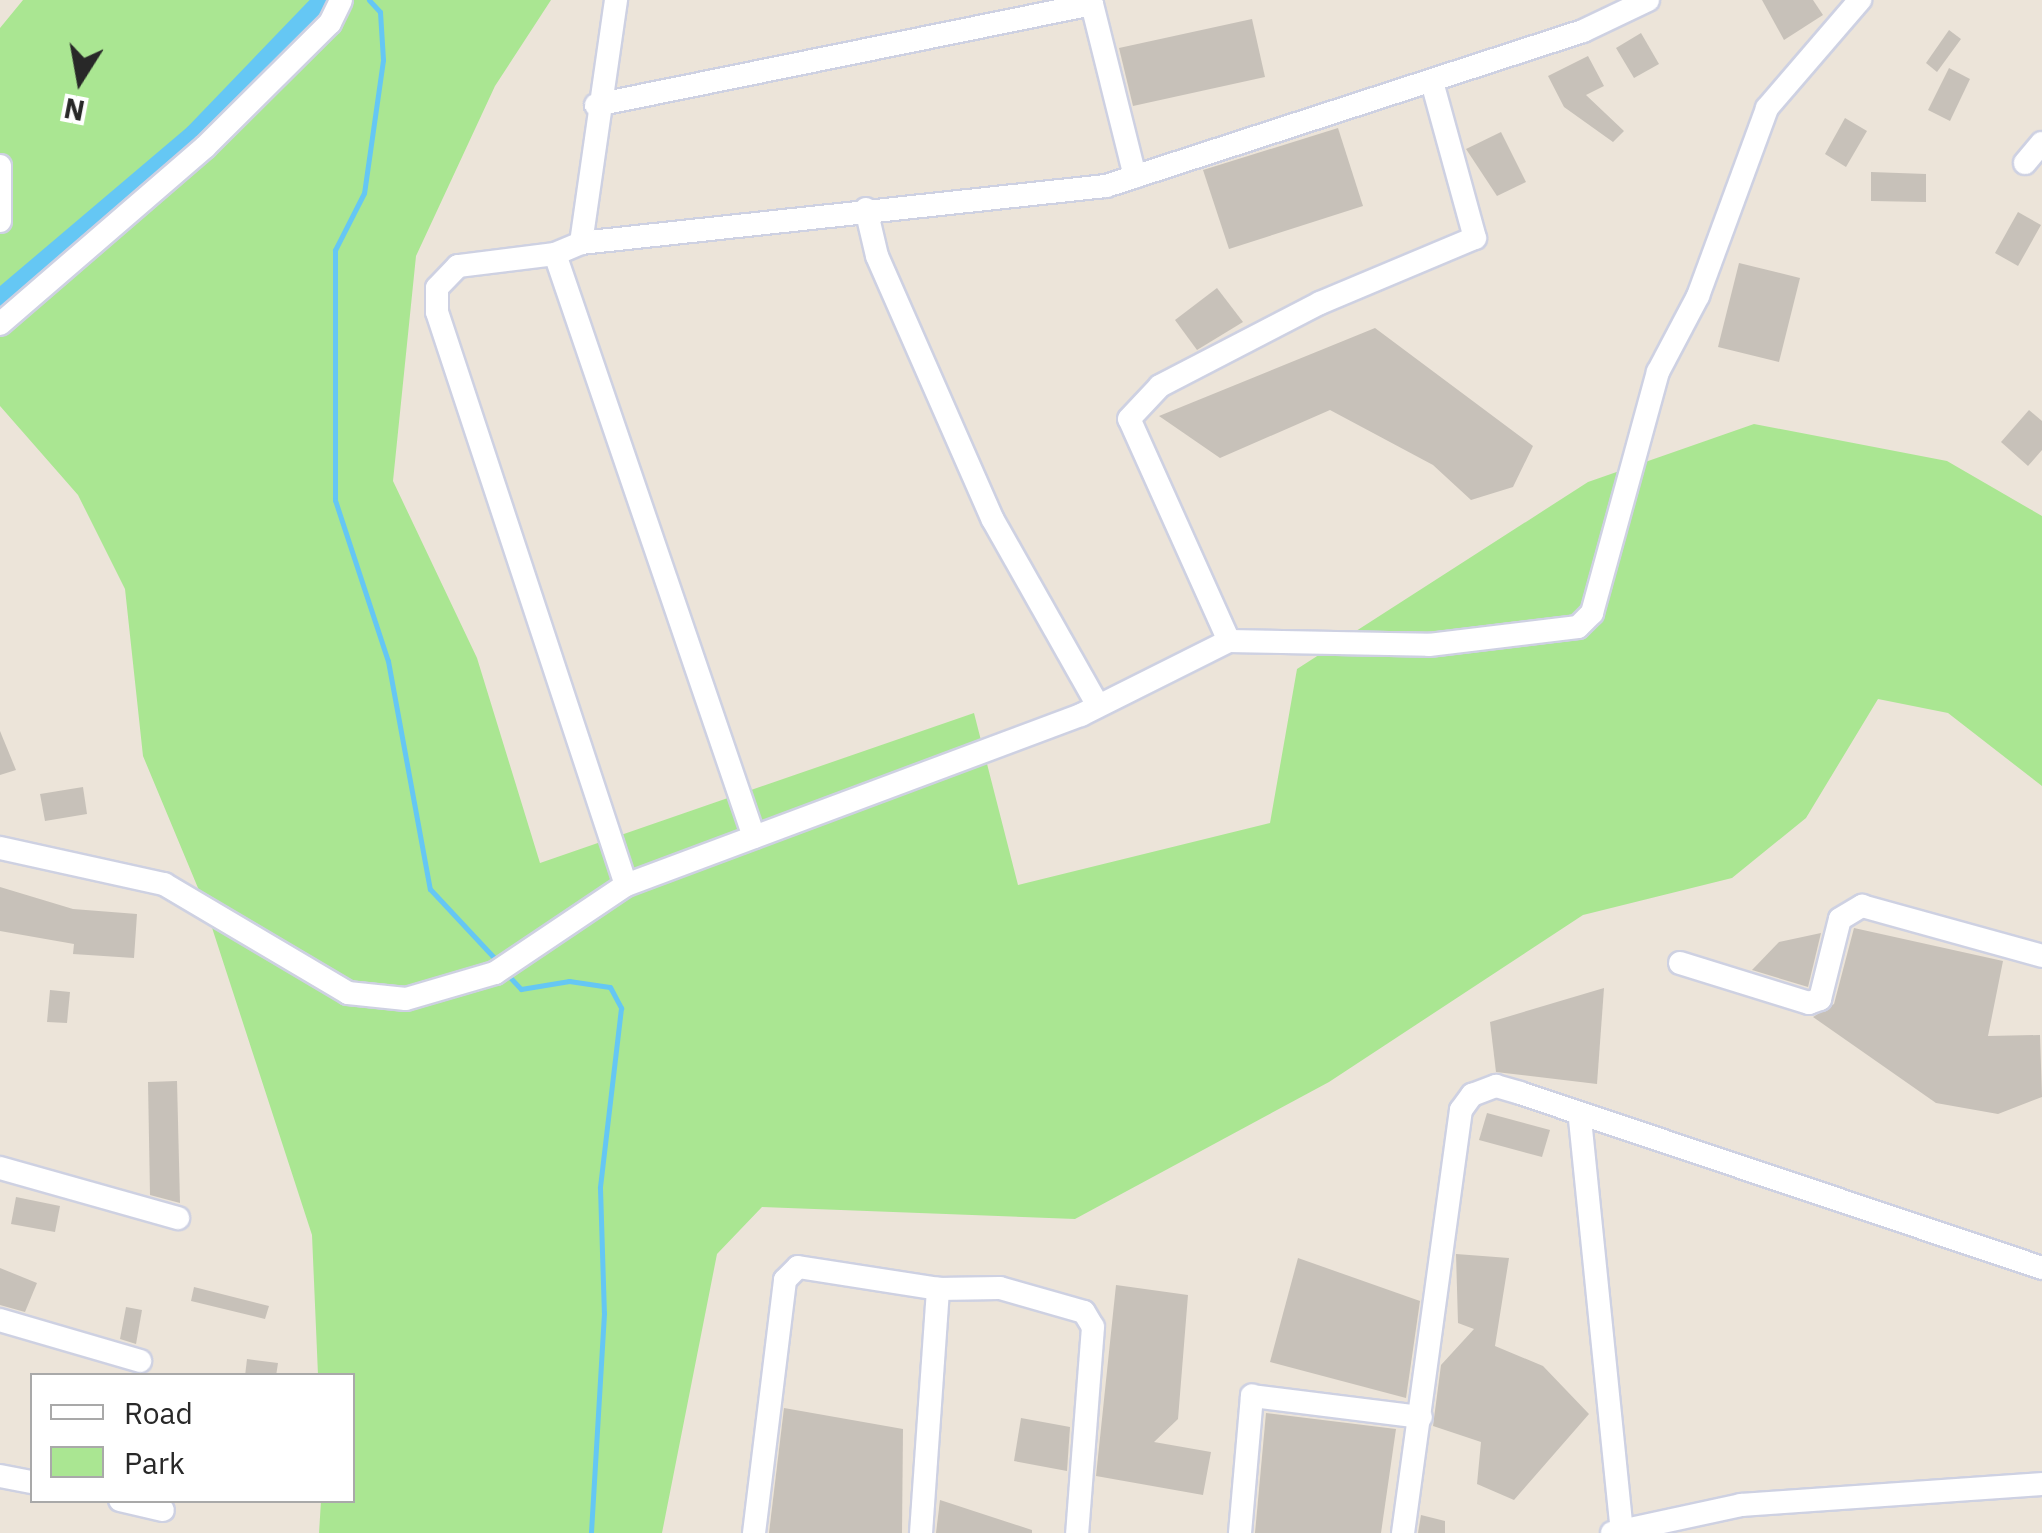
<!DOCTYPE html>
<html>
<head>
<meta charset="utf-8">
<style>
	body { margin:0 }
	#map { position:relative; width:2042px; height:1533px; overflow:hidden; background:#ece4d9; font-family:"IBM Plex Sans",sans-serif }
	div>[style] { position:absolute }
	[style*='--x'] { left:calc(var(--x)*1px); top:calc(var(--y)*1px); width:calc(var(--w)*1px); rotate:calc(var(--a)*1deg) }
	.green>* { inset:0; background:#aae692 }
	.stream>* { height:5px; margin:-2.5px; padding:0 2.5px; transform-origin:2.5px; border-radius:2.5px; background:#65c7f4 }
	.river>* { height:32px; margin:-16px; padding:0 16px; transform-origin:16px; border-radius:16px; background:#65c7f4 }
	.building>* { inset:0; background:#c7c1b9 }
	.roads { filter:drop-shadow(2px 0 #ced1e2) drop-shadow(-2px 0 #ced1e2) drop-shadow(0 2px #ced1e2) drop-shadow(0 -2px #ced1e2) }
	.minor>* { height:22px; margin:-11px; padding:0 11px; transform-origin:11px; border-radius:11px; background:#fff }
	span { translate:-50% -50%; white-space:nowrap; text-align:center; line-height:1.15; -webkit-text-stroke:9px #fff; paint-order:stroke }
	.legend { position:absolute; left:30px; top:1373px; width:325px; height:130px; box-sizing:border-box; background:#fff; border:2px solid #a9a9a9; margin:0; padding:12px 18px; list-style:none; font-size:30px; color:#282828 }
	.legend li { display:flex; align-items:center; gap:20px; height:50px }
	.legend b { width:50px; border:2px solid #a9a9a9 }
	.north { position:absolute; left:30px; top:30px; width:100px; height:100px; -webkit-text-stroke:8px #fff; paint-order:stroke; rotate:191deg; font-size:28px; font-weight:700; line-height:40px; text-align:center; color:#282828 }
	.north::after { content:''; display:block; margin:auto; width:35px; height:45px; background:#282828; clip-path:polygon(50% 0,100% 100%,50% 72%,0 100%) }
</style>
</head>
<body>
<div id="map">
	<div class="green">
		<div style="clip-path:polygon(23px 0,551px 0,495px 86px,416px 256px,393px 481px,477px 658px,540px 863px,974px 713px,1018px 885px,1270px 823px,1297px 669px,1588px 482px,1754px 424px,1947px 461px,2042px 516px,2042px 786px,1948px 713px,1878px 699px,1806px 818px,1732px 878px,1583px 915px,1329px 1082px,1075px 1219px,762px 1207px,717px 1254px,662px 1533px,319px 1533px,321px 1501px,352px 1500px,352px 1376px,318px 1375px,312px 1235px,203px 900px,143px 756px,125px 589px,78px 495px,0 406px,0 28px)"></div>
	</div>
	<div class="stream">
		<div style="--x:369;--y:0;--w:16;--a:47"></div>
		<div style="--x:380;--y:12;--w:48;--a:86.4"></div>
		<div style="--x:383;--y:60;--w:134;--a:98.1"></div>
		<div style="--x:364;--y:193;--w:64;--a:117"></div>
		<div style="--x:335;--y:250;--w:250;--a:90"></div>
		<div style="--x:335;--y:500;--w:169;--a:71.8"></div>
		<div style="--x:388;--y:661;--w:232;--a:79.6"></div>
		<div style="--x:430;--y:889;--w:103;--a:47"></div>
		<div style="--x:506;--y:973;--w:22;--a:47"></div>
		<div style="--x:521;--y:989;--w:49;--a:-9.5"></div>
		<div style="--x:569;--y:981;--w:41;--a:8.3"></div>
		<div style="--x:610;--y:987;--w:24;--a:62"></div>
		<div style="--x:621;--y:1008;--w:181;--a:96.7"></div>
		<div style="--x:600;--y:1188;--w:125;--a:88.2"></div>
		<div style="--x:604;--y:1313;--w:220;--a:93.4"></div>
	</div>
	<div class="river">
		<div style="--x:0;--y:307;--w:261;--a:-40.3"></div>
		<div style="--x:199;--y:138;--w:192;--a:-46.1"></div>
	</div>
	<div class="building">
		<div style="clip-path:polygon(1762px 0,1813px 0,1823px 15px,1784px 40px)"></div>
		<div style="clip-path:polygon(1252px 19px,1265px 77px,1133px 106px,1119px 48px)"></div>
		<div style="clip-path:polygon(1949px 30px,1961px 39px,1937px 72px,1926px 63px)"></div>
		<div style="clip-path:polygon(1641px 33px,1659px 64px,1634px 78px,1616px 48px)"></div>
		<div style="clip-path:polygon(1588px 56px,1604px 86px,1586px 95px,1624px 131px,1613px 142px,1564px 107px,1548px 76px)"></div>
		<div style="clip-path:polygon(1949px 68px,1970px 79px,1950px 121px,1928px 110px)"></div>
		<div style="clip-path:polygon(1845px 118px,1867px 131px,1846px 167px,1825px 154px)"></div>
		<div style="clip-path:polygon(1338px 128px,1363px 206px,1229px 249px,1203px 170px)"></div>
		<div style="clip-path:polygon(1501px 132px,1526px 182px,1497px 196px,1466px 149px)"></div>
		<div style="clip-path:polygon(1871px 172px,1926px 174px,1926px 202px,1871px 201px)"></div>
		<div style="clip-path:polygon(2018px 212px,2041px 225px,2018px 266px,1995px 253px)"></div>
		<div style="clip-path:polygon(1739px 263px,1800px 278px,1779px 362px,1718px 347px)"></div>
		<div style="clip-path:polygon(1217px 288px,1243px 322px,1197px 350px,1175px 320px)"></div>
		<div style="clip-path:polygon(1375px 328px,1533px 446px,1513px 487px,1471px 500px,1433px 465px,1330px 410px,1220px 458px,1159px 416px)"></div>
		<div style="clip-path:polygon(2029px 410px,2042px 421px,2042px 450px,2028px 466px,2001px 442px)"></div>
		<div style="clip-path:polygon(0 731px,16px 770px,0 775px)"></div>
		<div style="clip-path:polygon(83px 787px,87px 814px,45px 821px,40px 794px)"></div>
		<div style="clip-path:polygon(0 887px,73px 909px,137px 914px,134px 958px,73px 954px,74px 944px,0 931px)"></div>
		<div style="clip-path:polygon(1854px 928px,2003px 961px,1988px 1036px,2040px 1035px,2042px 1097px,1998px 1114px,1936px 1103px,1813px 1017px,1834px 1004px)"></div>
		<div style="clip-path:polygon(1821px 933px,1808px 987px,1752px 970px,1779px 942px)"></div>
		<div style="clip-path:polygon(1604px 988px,1597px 1084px,1496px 1072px,1490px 1022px)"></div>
		<div style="clip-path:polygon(50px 990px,70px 992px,67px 1023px,47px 1022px)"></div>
		<div style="clip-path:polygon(177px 1081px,180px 1203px,150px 1195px,148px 1082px)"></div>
		<div style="clip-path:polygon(1487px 1113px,1550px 1130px,1542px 1157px,1479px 1140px)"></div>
		<div style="clip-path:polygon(16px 1197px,60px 1206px,55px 1232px,11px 1224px)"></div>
		<div style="clip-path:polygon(1456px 1254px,1509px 1258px,1495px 1346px,1543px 1366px,1589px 1414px,1514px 1500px,1477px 1484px,1481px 1442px,1433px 1426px,1441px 1365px,1474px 1329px,1458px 1323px)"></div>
		<div style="clip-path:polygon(1298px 1258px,1420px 1301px,1406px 1398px,1270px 1362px)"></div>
		<div style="clip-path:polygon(0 1268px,37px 1283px,25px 1312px,0 1305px)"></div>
		<div style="clip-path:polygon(1116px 1285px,1188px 1295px,1178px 1419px,1154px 1442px,1211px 1452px,1203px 1495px,1096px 1476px)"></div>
		<div style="clip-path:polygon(194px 1287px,269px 1306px,265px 1319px,191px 1301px)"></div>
		<div style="clip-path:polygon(126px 1307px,142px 1310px,136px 1344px,120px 1339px)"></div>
		<div style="clip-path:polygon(247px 1359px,278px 1363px,276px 1376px,245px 1376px)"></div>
		<div style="clip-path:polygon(784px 1408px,903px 1429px,902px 1533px,769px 1533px)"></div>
		<div style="clip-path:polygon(1266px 1413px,1396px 1429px,1381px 1533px,1255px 1533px)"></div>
		<div style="clip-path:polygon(1021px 1418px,1070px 1427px,1067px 1471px,1014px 1461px)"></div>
		<div style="clip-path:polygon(940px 1500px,1032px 1530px,1032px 1533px,936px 1533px)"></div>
		<div style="clip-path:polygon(1421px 1515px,1445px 1521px,1445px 1533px,1418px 1533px)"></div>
	</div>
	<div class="roads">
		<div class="minor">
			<div style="--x:1091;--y:0;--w:182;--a:76"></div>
			<div style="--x:596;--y:105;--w:506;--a:-11.51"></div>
			<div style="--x:2025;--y:163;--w:26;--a:-50"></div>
			<div style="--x:0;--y:166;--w:55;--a:90"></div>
			<div style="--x:866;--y:209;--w:48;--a:76.8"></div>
			<div style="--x:877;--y:256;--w:288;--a:66.3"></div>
			<div style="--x:993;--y:520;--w:211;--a:60.5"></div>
			<div style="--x:581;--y:243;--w:246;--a:-81.8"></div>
			<div style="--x:555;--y:254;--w:98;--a:172.9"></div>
			<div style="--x:458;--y:266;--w:30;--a:134"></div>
			<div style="--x:437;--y:288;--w:24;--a:90"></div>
			<div style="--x:437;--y:312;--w:603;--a:71.75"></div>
			<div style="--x:0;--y:324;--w:271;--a:-40.8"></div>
			<div style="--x:205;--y:147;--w:176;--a:-44.8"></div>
			<div style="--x:330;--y:23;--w:25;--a:-64"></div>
			<div style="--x:1229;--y:641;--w:243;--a:-114.2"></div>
			<div style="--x:1129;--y:419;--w:45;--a:-46.8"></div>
			<div style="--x:1160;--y:386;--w:180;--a:-27.4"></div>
			<div style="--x:1320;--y:303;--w:168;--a:-22.8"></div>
			<div style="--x:1475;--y:238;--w:162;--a:-105.4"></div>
			<div style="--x:754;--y:837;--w:616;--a:-108.85"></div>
			<div style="--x:555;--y:254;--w:28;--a:-23"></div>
			<div style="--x:581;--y:243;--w:528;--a:-6.2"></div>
			<div style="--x:1106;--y:186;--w:502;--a:-18"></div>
			<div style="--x:1583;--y:31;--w:72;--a:-25.5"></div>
			<div style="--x:0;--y:848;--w:168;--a:12.4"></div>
			<div style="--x:164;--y:884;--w:214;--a:30.6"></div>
			<div style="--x:348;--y:993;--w:58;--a:5.9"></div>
			<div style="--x:406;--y:999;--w:93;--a:-16.3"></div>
			<div style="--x:495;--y:973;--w:158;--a:-33.9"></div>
			<div style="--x:626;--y:885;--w:486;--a:-20.5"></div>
			<div style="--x:1081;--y:715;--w:165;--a:-26.6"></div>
			<div style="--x:1229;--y:641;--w:200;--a:1.1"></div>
			<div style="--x:1429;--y:645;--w:150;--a:-6.9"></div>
			<div style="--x:1578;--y:627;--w:20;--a:-45"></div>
			<div style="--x:1592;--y:613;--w:250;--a:-74.7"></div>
			<div style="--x:1658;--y:372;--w:86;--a:-62.2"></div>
			<div style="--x:1698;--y:296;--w:200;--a:-69.8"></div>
			<div style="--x:1767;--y:108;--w:143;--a:-49.3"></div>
			<div style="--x:1680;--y:963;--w:135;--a:17.2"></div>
			<div style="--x:1809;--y:1003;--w:12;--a:-20"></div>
			<div style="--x:1820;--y:999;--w:82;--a:-76"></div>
			<div style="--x:1840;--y:919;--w:26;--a:-31"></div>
			<div style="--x:1862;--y:906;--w:187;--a:15.5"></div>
			<div style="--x:1580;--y:1119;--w:413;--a:84.2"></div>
			<div style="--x:0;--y:1168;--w:185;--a:15.7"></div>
			<div style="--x:0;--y:1320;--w:146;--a:16.3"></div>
			<div style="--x:0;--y:1476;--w:33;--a:11"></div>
			<div style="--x:120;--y:1500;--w:44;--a:13.1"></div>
			<div style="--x:754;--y:1533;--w:255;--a:-83"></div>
			<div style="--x:785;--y:1280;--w:18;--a:-45"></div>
			<div style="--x:798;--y:1267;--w:142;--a:8.9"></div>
			<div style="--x:938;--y:1289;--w:62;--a:-0.9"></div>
			<div style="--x:1000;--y:1288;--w:87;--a:15.9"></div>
			<div style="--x:1084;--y:1312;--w:17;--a:59"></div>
			<div style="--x:1093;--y:1327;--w:207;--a:94.4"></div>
			<div style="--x:921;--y:1533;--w:245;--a:-86"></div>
			<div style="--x:1240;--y:1533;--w:138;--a:-85"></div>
			<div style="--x:1252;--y:1396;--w:170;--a:7.1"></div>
			<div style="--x:1403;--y:1533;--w:427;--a:-82.2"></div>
			<div style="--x:1461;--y:1110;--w:19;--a:-54"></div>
			<div style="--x:1472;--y:1095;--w:26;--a:-21"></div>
			<div style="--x:1496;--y:1086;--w:25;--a:16"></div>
			<div style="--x:1520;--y:1093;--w:551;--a:18.53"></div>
			<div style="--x:1612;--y:1533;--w:132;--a:-12.2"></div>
			<div style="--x:1741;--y:1505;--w:302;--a:-4"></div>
		</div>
	</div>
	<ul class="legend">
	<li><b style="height:12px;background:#fff"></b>Road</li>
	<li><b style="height:28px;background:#aae692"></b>Park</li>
	</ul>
	<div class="north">N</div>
</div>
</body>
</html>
